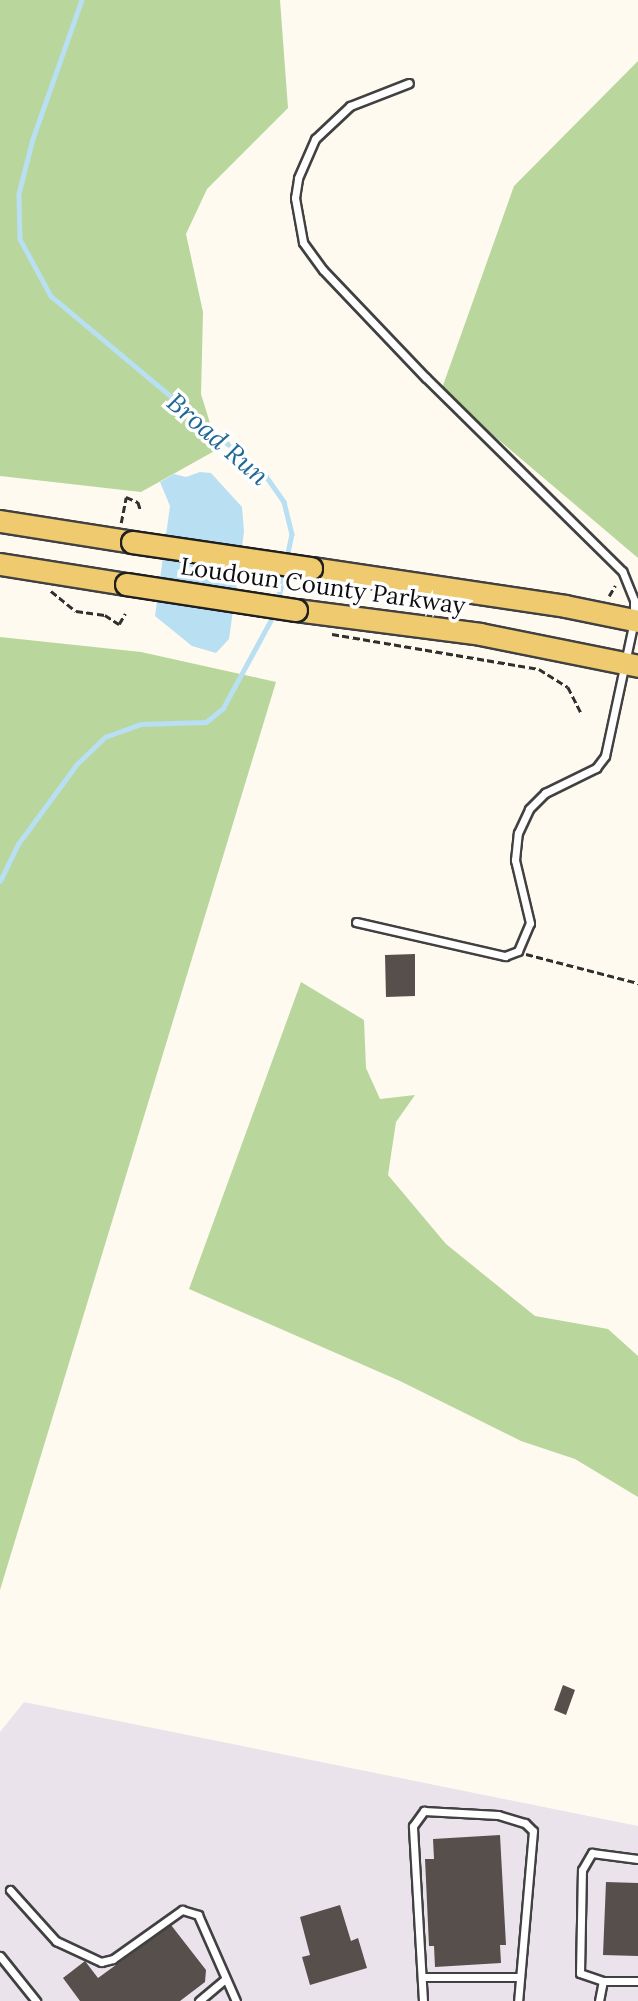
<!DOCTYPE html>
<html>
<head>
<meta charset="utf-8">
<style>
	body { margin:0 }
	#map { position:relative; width:638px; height:2001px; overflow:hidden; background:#fefaf0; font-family:Lora,serif }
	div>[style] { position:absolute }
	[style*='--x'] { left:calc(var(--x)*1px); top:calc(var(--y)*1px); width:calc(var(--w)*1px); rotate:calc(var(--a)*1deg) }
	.industrial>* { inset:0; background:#eae3ec }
	.forest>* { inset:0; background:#b9d69c }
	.water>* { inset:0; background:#b8dff2 }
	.stream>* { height:4.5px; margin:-2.25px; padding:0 2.25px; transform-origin:2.25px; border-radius:2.25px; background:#b8dff2 }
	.building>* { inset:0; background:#564f4b }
	.path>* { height:2.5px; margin-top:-1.25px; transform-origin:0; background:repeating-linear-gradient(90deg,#303030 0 7px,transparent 0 10.5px) }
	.roads { filter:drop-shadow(2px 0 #414141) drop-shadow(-2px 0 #414141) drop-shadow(0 2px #414141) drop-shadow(0 -2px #414141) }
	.service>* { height:7px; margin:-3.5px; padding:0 3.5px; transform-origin:3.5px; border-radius:3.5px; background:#fff }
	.primary>* { height:21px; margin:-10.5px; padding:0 10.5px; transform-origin:10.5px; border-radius:10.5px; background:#efca6f }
	.bridges { filter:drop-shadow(2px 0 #1f1f1f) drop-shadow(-2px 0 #1f1f1f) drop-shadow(0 2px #1f1f1f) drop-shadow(0 -2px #1f1f1f) }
	.primary-bridge>* { height:21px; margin:-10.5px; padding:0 10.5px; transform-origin:10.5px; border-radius:10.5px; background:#efca6f }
	span { translate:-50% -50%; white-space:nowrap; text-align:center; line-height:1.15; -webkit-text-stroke:7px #fff; paint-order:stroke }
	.street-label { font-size:24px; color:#0e0e0e }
	.water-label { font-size:26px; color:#1f6997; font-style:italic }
</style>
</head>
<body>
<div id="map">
	<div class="industrial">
		<div style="clip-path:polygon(24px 1702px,638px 1826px,638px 2001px,0 2001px,0 1732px)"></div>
	</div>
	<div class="forest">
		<div style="clip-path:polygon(0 0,280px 0,288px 108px,207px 189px,186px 234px,203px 312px,201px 394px,218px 449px,141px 492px,0 476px)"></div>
		<div style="clip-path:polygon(638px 61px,638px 558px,441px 391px,514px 186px)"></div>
		<div style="clip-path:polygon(0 637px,141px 652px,276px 682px,0 1590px)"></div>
		<div style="clip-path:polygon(301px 982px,364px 1020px,366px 1068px,380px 1099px,415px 1095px,396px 1122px,388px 1175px,446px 1244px,535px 1316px,608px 1329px,638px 1356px,638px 1497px,575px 1459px,521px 1441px,400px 1381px,189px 1289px)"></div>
	</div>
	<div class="water">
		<div style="clip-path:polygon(200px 472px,211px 473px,242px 507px,244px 532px,229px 639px,216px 653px,192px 646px,155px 616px,170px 506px,160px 482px,174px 474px,186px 477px)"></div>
	</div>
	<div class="stream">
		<div style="--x:82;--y:0;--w:147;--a:109.4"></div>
		<div style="--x:33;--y:139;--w:57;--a:104.3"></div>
		<div style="--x:19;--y:194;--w:45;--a:88.7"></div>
		<div style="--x:20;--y:239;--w:65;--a:61.5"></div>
		<div style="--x:51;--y:296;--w:280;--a:39.9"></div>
		<div style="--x:266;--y:476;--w:32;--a:55"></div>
		<div style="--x:284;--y:502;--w:33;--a:76"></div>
		<div style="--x:292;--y:534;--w:25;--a:102"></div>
		<div style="--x:277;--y:602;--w:33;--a:-76"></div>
		<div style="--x:0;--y:881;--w:41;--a:-64.1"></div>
		<div style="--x:18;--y:844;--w:99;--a:-53.6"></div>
		<div style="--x:77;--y:764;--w:39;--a:-44"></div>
		<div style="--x:105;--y:737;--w:38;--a:-20"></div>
		<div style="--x:141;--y:724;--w:65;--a:-1.8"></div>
		<div style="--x:206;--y:722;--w:22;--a:-39"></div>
		<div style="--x:223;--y:708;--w:107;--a:-61.5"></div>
	</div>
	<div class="building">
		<div style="clip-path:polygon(415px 954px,415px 996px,386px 997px,385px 955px)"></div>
		<div style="clip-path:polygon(563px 1685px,575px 1690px,566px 1715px,554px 1710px)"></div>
		<div style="clip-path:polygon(500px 1835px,506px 1945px,500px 1945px,501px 1963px,435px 1967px,434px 1946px,429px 1946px,425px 1859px,434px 1859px,433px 1839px)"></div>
		<div style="clip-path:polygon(606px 1882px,638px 1883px,638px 1956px,603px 1955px)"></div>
		<div style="clip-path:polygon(340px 1905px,351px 1941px,358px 1938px,367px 1968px,310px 1985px,302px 1957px,310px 1955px,300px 1917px)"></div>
		<div style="clip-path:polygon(171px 1925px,206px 1970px,205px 1982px,180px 2001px,80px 2001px,63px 1978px,85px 1961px,98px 1978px)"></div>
	</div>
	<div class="path">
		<div style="--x:121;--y:523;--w:26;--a:-79"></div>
		<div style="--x:126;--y:497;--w:13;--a:23"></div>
		<div style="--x:138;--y:502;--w:9;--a:72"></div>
		<div style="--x:51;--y:591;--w:32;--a:39"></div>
		<div style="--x:76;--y:611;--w:29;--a:8"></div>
		<div style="--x:105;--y:615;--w:17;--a:33"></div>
		<div style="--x:119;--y:624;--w:12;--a:-59"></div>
		<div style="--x:609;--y:596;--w:12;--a:-59"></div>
		<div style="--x:332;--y:634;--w:210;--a:9.6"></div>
		<div style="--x:539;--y:669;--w:34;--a:32"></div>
		<div style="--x:568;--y:687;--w:28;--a:63"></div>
		<div style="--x:526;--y:954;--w:116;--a:14.5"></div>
	</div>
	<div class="roads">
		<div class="service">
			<div style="--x:356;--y:922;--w:153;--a:12.9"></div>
			<div style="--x:505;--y:956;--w:14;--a:-21"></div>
			<div style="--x:518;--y:951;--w:30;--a:-67"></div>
			<div style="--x:530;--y:923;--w:65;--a:-103.4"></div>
			<div style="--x:515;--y:860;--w:27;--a:-84"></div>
			<div style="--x:518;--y:833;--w:26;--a:-65"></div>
			<div style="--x:529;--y:809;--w:23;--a:-45"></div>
			<div style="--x:545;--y:793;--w:57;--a:-26.1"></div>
			<div style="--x:596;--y:768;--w:15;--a:-53"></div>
			<div style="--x:605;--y:756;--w:138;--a:-77.9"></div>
			<div style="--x:634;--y:621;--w:21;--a:-90"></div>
			<div style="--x:634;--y:600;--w:31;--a:-112"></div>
			<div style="--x:622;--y:571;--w:275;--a:-135.4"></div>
			<div style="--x:426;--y:378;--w:149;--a:-133.6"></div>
			<div style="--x:323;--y:270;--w:34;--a:-126"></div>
			<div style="--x:303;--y:242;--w:45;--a:-100.3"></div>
			<div style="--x:295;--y:198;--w:20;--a:-81"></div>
			<div style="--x:298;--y:178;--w:43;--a:-66.4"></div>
			<div style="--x:315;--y:139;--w:48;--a:-43.3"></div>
			<div style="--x:350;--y:106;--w:63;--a:-21.3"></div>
			<div style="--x:10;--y:1890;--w:69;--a:48"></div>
			<div style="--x:56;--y:1941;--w:50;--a:25"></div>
			<div style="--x:101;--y:1962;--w:12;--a:-14"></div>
			<div style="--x:113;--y:1959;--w:85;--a:-35.4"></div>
			<div style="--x:182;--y:1910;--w:17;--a:17"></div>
			<div style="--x:198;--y:1915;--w:94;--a:66.2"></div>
			<div style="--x:0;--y:1956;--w:58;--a:51.3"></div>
			<div style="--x:422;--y:1977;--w:97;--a:0"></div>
			<div style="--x:603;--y:1981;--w:24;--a:-161"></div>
			<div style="--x:580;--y:1973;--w:103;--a:-88.9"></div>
			<div style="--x:582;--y:1870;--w:20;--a:-60"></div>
			<div style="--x:592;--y:1853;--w:46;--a:7.4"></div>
			<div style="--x:199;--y:2001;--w:34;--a:-40"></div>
			<div style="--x:423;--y:2001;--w:175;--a:-93.3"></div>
			<div style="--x:413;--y:1826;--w:19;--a:-54"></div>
			<div style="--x:424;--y:1811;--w:74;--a:3.1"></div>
			<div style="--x:498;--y:1815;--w:28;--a:17"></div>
			<div style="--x:525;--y:1823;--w:11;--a:45"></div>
			<div style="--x:533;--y:1831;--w:171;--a:95"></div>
			<div style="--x:599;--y:2001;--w:20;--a:-79"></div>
			<div style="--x:603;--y:1981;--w:35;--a:0"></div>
		</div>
		<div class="primary">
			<div style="--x:0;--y:521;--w:134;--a:9"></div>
			<div style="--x:0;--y:564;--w:128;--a:9"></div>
			<div style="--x:311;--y:568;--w:257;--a:8.5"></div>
			<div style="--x:565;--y:606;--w:75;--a:11.6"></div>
			<div style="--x:296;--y:610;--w:186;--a:7.4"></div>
			<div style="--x:480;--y:634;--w:161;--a:11.4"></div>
		</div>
	</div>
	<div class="bridges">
		<div class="primary-bridge">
			<div style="--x:132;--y:542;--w:181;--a:8.3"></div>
			<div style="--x:126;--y:584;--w:172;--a:8.7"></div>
		</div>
	</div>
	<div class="street-label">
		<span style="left:323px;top:586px;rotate:8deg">Loudoun County Parkway</span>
	</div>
	<div class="water-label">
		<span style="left:218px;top:439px;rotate:41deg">Broad Run</span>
	</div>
</div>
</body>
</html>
